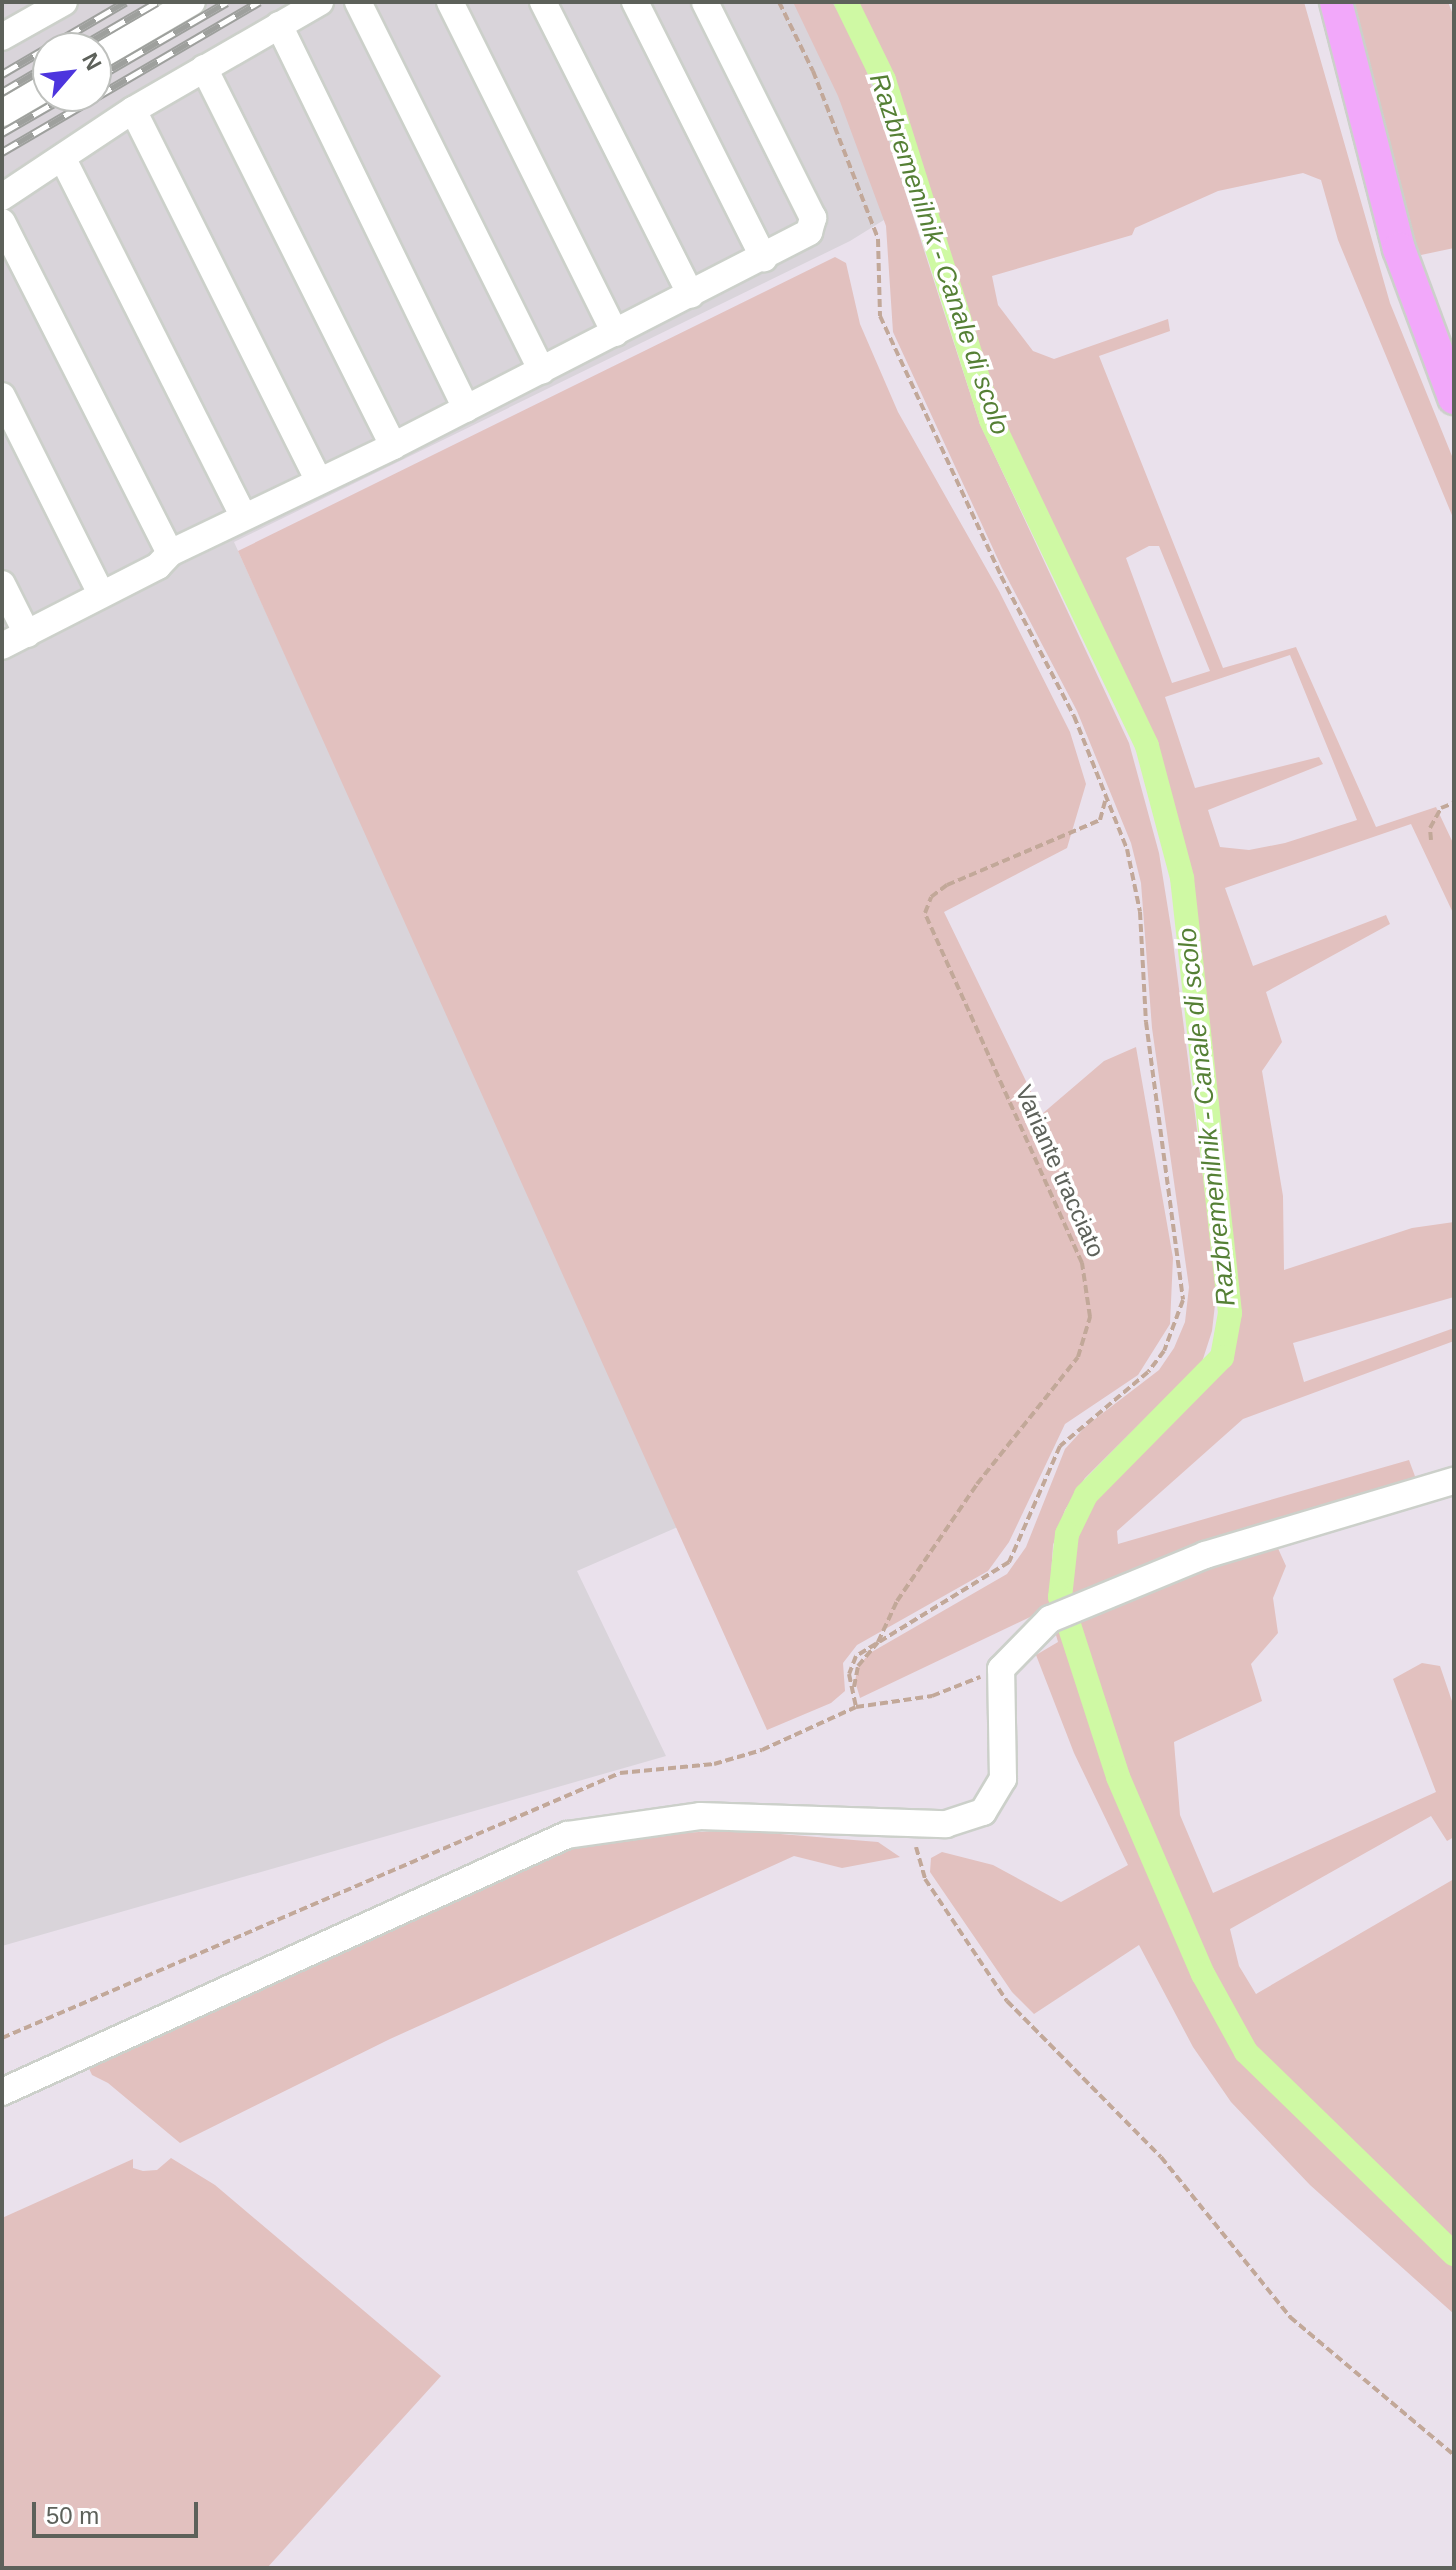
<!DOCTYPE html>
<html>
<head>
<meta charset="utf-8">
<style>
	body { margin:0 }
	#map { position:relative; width:1456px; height:2570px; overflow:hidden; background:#eae1ec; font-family:Helvetica,sans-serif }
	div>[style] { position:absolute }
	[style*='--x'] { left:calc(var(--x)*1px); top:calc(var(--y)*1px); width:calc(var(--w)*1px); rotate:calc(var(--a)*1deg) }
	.industrial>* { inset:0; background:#d9d4da }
	.green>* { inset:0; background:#e2c1bf }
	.canal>* { height:24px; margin:-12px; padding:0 12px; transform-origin:12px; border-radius:12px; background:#cff9a4 }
	.path>* { height:4px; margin-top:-2px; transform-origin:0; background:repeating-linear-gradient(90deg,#c2a899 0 8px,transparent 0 12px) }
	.roads { filter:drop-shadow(2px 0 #ccd0ca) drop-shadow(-2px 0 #ccd0ca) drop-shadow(0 2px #ccd0ca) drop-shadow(0 -2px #ccd0ca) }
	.minor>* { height:26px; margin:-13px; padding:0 13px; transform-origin:13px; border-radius:13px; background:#fff }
	.major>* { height:32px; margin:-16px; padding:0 16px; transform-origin:16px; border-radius:16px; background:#f2a8fa }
	.rail>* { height:9px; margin-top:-4.5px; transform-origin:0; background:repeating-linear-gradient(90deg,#fff 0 18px,#9ea09d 0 36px); box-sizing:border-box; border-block:2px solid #9ea09d }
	span { translate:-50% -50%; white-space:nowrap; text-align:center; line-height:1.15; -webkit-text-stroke:7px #fff; paint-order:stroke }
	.street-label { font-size:24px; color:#5d615a }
	.water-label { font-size:26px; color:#558035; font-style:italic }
	.frame { position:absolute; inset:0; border:4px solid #5d615a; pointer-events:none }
	.north { position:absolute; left:32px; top:32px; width:80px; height:80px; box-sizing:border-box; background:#fff; border:2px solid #bec0bd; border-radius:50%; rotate:62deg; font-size:22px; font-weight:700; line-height:32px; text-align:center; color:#5d615a }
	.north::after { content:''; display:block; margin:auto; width:28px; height:36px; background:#4d35de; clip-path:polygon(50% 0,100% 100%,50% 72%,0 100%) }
	.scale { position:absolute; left:32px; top:2502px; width:166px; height:36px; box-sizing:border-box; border:4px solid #5d615a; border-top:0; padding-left:10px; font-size:24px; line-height:28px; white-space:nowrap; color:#5d615a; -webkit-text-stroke:6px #fff; paint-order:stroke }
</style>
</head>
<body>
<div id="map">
	<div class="industrial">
		<div style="clip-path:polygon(evenodd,2px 2px,846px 2px,884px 80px,921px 197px,850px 241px,234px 542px,680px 1526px,577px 1571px,666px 1756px,2px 1946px,2px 2px,48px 48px,96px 48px,96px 96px,48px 96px,48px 48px)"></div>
	</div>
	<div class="green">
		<div style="clip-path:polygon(793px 2px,832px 2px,857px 42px,980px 424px,1129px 743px,1159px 853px,1172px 934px,1217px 1287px,1212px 1331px,1202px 1362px,1085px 1478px,1065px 1510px,1053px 1545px,1049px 1608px,860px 1698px,855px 1681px,858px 1666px,870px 1653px,1007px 1574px,1026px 1547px,1065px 1449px,1086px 1426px,1159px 1370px,1174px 1348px,1185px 1322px,1189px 1287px,1152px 1028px,1141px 883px,1131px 843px,1077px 711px,1002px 568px,893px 332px,886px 226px,838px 96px)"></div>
		<div style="clip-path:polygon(evenodd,857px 2px,1304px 2px,1390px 303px,1454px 461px,1454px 520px,1338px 240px,1321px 180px,1303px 173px,1218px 191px,1135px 228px,1132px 235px,992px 276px,998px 305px,1033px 351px,1054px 359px,1168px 319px,1170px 331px,1099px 356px,1223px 668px,1296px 647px,1376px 827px,1436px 807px,1454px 845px,1454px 915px,1411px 824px,1225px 888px,1253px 966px,1386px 915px,1390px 924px,1266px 992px,1282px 1042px,1262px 1071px,1283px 1196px,1284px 1270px,1412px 1228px,1454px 1222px,1454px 1297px,1293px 1343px,1304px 1382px,1454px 1328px,1454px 1341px,1243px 1419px,1117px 1531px,1118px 1544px,1409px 1460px,1416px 1479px,1155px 1561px,1071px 1596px,1070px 1556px,1093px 1500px,1218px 1370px,1231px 1341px,1237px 1280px,1194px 933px,1166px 774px,1151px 731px,994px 413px,891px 76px,857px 2px,1149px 546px,1159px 546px,1210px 671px,1172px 683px,1126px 558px,1149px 546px,857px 2px,1290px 655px,1357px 820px,1285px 843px,1249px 850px,1220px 847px,1208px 810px,1323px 764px,1319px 757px,1195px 788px,1165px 697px,1290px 655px)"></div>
		<div style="clip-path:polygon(1353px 2px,1448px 2px,1454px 17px,1454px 248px,1421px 255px,1412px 250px)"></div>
		<div style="clip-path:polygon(835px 257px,846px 263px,860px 324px,898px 412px,999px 591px,1070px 732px,1086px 784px,1067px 848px,944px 912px,1042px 1114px,1104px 1061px,1136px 1047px,1173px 1258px,1170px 1324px,1138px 1375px,1065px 1424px,1009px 1542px,988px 1571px,857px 1645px,843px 1663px,845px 1691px,831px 1703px,767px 1730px,238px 551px)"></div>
		<div style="clip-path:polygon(1276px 1544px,1286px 1566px,1273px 1598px,1278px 1633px,1251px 1664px,1262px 1701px,1174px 1742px,1180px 1815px,1213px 1893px,1436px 1792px,1393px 1679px,1422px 1663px,1440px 1666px,1454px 1707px,1454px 1837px,1447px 1841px,1431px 1816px,1230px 1929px,1239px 1966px,1256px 1994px,1454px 1879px,1454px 2314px,1310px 2185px,1231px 2102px,1193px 2047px,1139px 1945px,1034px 2014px,1012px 1992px,930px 1872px,931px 1858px,942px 1852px,993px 1865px,1061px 1902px,1128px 1865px,1074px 1753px,1036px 1655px,1058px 1642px,1054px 1628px,1167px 1580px)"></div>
		<div style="clip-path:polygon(730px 1830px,878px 1842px,900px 1857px,842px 1868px,794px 1856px,390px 2039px,180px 2143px,108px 2083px,92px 2075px,86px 2062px,572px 1846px,621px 1837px)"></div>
		<div style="clip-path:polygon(171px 2158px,215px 2185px,441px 2376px,267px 2568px,2px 2568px,2px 2218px,133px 2159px,133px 2168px,143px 2171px,157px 2170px)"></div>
	</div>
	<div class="canal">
		<div style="--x:846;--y:2;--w:87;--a:64"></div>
		<div style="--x:884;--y:80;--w:356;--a:72.5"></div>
		<div style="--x:991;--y:420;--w:361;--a:64.4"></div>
		<div style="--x:1147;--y:746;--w:137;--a:75.1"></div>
		<div style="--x:1182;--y:878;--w:438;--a:83.7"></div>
		<div style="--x:1230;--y:1313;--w:45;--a:100.3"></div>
		<div style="--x:1222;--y:1357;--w:194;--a:134.6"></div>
		<div style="--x:1086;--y:1495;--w:43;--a:116"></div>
		<div style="--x:1067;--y:1534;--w:63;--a:96.3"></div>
		<div style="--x:1060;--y:1597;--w:189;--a:72.1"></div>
		<div style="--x:1118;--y:1777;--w:215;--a:66.7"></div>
		<div style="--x:1203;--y:1974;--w:89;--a:61.1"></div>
		<div style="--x:1246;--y:2052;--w:290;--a:44.2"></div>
	</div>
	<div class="path">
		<div style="--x:779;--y:2;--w:77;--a:63.8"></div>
		<div style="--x:813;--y:71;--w:180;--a:68.8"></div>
		<div style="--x:878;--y:239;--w:77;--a:88.5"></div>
		<div style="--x:880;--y:316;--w:287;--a:65"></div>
		<div style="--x:1001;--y:576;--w:158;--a:62.5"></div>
		<div style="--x:1074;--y:716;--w:143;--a:68.3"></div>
		<div style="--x:1127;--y:849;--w:64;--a:78.3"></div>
		<div style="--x:1140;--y:912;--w:110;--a:86.9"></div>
		<div style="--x:1146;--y:1022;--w:280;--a:82.4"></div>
		<div style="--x:1183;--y:1300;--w:54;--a:110.4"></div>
		<div style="--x:1164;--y:1351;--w:26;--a:127"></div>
		<div style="--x:1148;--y:1372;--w:115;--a:139.9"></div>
		<div style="--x:1060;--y:1446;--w:127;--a:113.7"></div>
		<div style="--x:1009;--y:1562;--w:180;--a:148.4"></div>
		<div style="--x:856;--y:1656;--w:19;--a:111"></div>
		<div style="--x:849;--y:1674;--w:34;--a:78"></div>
		<div style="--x:1431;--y:840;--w:12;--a:-95"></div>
		<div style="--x:1430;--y:828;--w:23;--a:-61"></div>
		<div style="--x:1441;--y:808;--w:14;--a:-21"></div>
		<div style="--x:854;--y:1687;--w:21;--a:-79"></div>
		<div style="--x:858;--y:1666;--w:31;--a:-50"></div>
		<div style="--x:878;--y:1642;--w:45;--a:-65.1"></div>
		<div style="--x:897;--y:1601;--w:142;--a:-55.6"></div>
		<div style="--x:977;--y:1484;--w:162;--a:-51.5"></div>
		<div style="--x:1078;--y:1357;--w:42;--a:-73.3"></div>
		<div style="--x:1090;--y:1317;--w:55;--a:-98.4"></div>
		<div style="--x:1082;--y:1263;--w:384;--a:-114.2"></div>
		<div style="--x:925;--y:913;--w:17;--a:-69"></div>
		<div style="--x:931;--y:897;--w:20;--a:-37"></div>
		<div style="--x:947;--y:885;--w:166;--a:-23"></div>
		<div style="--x:1100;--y:820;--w:20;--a:-75"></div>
		<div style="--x:916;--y:1847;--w:33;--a:74"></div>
		<div style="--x:925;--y:1879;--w:147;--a:56.1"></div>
		<div style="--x:1007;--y:2001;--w:219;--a:45.4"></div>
		<div style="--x:1161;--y:2157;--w:206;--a:51.1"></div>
		<div style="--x:1290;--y:2317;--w:214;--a:40.1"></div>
		<div style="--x:2;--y:2038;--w:672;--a:-23.21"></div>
		<div style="--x:620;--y:1773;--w:94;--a:-5.5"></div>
		<div style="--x:714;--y:1764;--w:50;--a:-16.3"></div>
		<div style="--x:762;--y:1750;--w:103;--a:-24.6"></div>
		<div style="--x:856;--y:1707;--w:77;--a:-8.2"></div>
		<div style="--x:932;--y:1696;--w:52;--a:-21.6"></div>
	</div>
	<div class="roads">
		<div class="minor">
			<div style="--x:358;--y:2;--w:412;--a:63.5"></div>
			<div style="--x:450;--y:2;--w:370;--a:63.5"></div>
			<div style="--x:543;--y:2;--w:328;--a:63.2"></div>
			<div style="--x:635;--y:2;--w:287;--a:63.3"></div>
			<div style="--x:279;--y:25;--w:427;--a:64"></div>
			<div style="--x:2;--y:37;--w:71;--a:-29.4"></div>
			<div style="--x:96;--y:58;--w:111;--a:-30.3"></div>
			<div style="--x:204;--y:68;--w:423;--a:63.4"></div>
			<div style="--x:133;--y:110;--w:413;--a:63.4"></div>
			<div style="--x:2;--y:113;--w:53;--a:-30.4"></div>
			<div style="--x:63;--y:159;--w:400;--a:63.2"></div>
			<div style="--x:2;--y:197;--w:157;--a:-33.6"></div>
			<div style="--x:133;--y:110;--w:216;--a:-30"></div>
			<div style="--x:2;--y:222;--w:371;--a:63.1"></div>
			<div style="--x:2;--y:396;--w:221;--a:63.4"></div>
			<div style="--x:2;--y:584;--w:56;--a:63.4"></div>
			<div style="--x:2;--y:646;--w:175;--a:-27.1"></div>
			<div style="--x:158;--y:566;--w:18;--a:-47"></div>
			<div style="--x:170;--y:553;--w:247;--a:-25.6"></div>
			<div style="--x:393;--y:446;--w:468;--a:-27.2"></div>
			<div style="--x:809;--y:232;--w:15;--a:-74"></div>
			<div style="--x:813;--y:218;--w:241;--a:-116.6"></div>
			<div style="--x:2;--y:2092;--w:621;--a:-24.46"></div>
			<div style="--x:567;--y:1835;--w:134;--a:-8.1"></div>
			<div style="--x:700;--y:1816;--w:246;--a:1.9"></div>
			<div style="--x:946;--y:1824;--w:39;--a:-18"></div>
			<div style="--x:983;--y:1812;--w:39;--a:-59"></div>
			<div style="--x:1003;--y:1779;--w:110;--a:-91"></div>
			<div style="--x:1001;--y:1669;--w:70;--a:-45.6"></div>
			<div style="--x:1050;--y:1619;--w:168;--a:-22.4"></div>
			<div style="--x:1205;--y:1555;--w:260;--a:-16.6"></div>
		</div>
		<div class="major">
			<div style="--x:1336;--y:2;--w:255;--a:75.7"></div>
			<div style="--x:1399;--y:249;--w:159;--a:69.7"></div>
		</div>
	</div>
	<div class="rail">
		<div style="--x:78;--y:48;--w:91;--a:-30.2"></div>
		<div style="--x:2;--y:74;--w:143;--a:-30.3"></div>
		<div style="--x:96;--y:78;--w:151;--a:-30.1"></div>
		<div style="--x:2;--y:92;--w:53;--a:-30.4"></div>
		<div style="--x:2;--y:133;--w:74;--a:-30"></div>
		<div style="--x:2;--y:152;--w:298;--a:-30.3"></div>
	</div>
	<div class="street-label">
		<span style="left:1060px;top:1171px;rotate:66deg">Variante tracciato</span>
	</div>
	<div class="water-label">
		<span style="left:939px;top:254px;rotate:71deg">Razbremenilnik - Canale di scolo</span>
		<span style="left:1207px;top:1117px;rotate:-96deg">Razbremenilnik - Canale di scolo</span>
	</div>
	<div class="frame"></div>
	<div class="north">N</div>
	<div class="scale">50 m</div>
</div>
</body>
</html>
